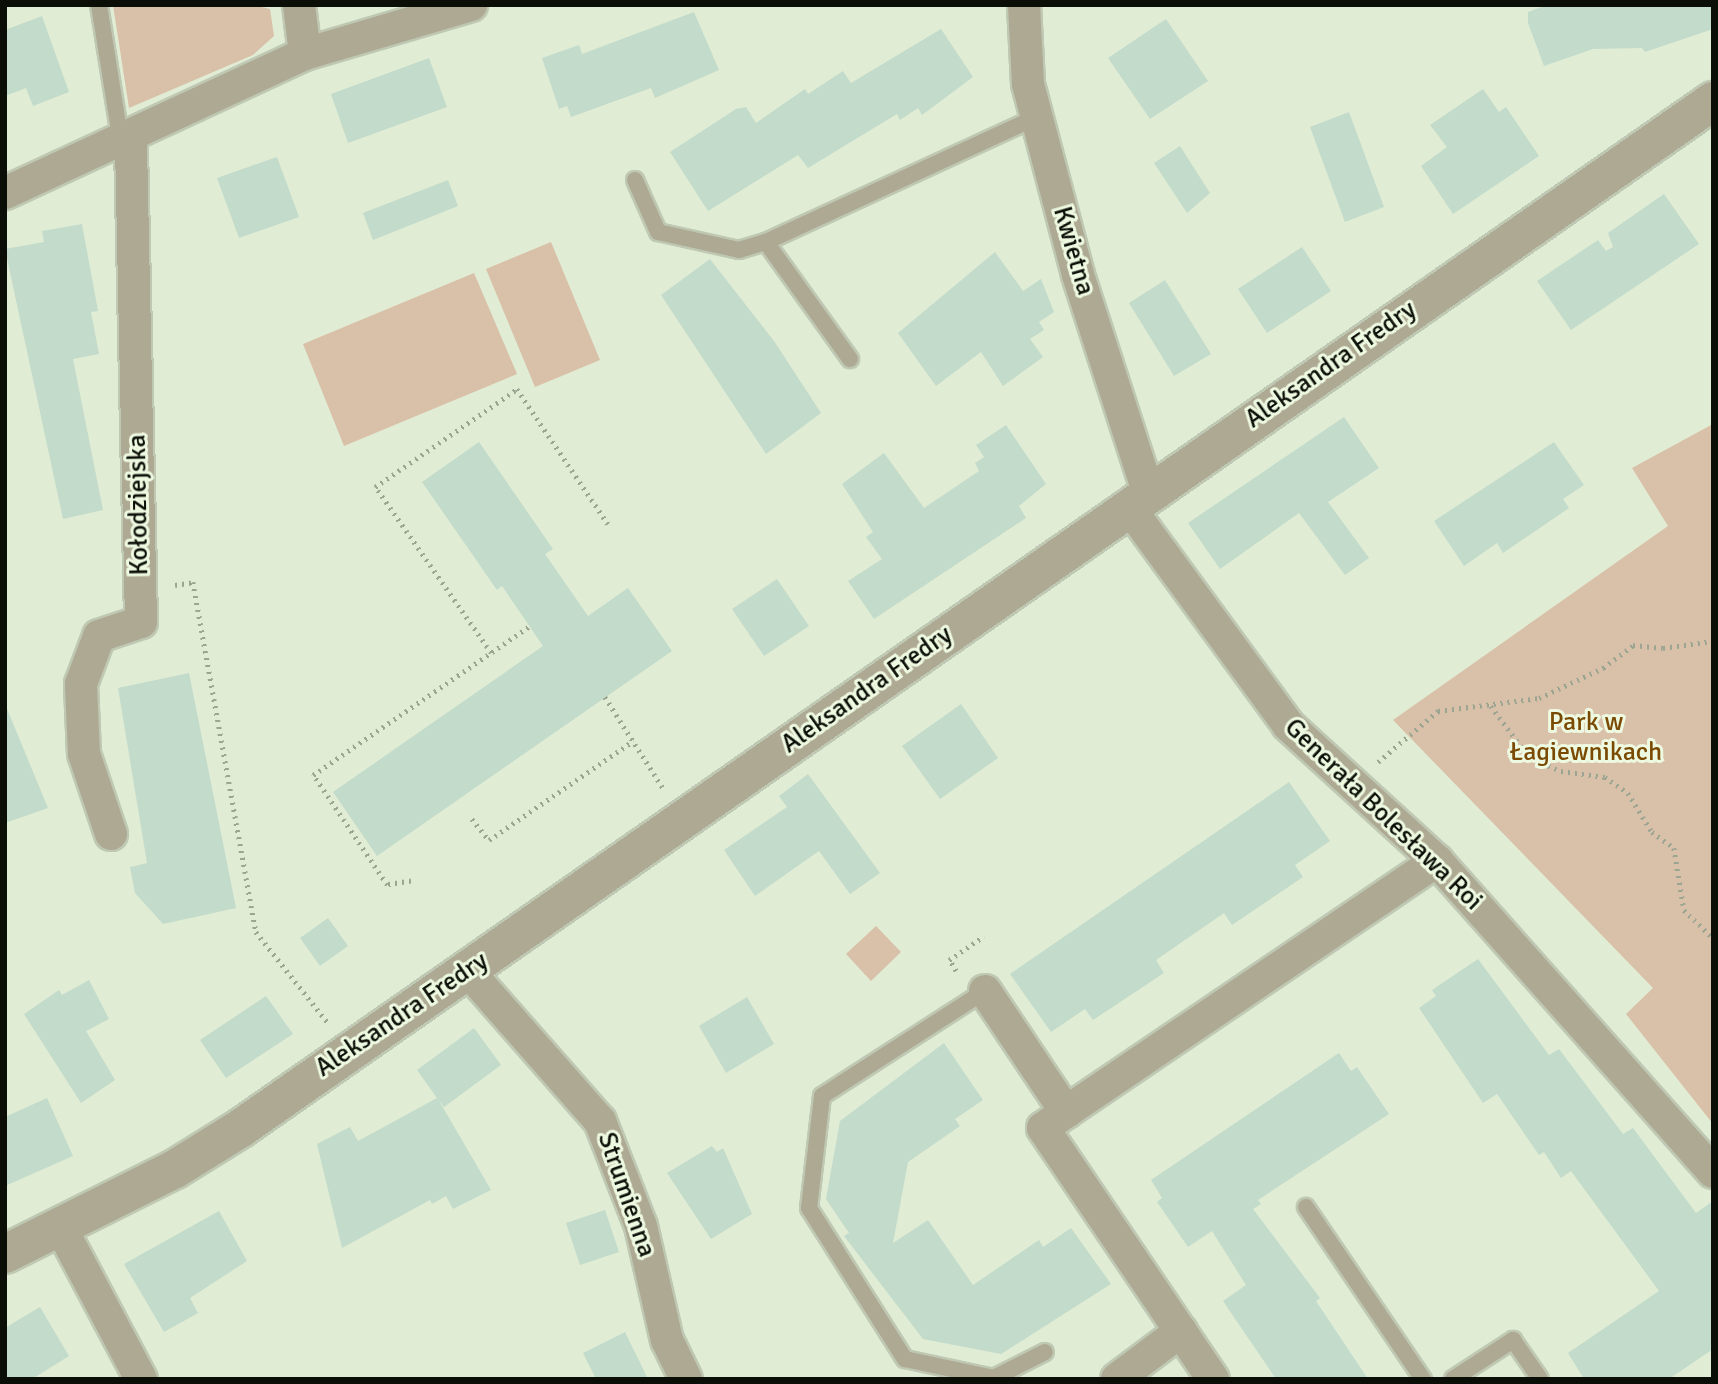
<!DOCTYPE html>
<html>
<head>
<meta charset="utf-8">
<style>
	body { margin:0 }
	#map { position:relative; width:1718px; height:1384px; overflow:hidden; background:#e1ecd4; font-family:Signika,sans-serif }
	div>[style] { position:absolute }
	[style*='--x'] { left:calc(var(--x)*1px); top:calc(var(--y)*1px); width:calc(var(--w)*1px); rotate:calc(var(--a)*1deg) }
	.green>* { inset:0; background:#d9c0a8 }
	.building>* { inset:0; background:#c2dbcb }
	.path>* { height:4.5px; margin-top:-2.25px; transform-origin:0; background:repeating-linear-gradient(90deg,#9ca592 0 2px,transparent 0 7px) }
	.roads { filter:drop-shadow(2px 0 #bfc8b3) drop-shadow(-2px 0 #bfc8b3) drop-shadow(0 2px #bfc8b3) drop-shadow(0 -2px #bfc8b3) }
	.service>* { height:16px; margin:-8px; padding:0 8px; transform-origin:8px; border-radius:8px; background:#aea993 }
	.minor>* { height:32px; margin:-16px; padding:0 16px; transform-origin:16px; border-radius:16px; background:#aea993 }
	.tertiary>* { height:38px; margin:-19px; padding:0 19px; transform-origin:19px; border-radius:19px; background:#aea993 }
	span { translate:-50% -50%; white-space:nowrap; text-align:center; line-height:1.15; -webkit-text-stroke:6px #eef9e1; paint-order:stroke }
	.street-label { font-size:26px; color:#0a0e06 }
	.park-label { font-size:26px; color:#7a4a03 }
	.frame { position:absolute; inset:0; border:7px solid #0a0e06; pointer-events:none }
</style>
</head>
<body>
<div id="map">
	<div class="green">
		<div style="clip-path:polygon(113px 5px,254px 5px,270px 9px,274px 36px,253px 55px,129px 108px)"></div>
		<div style="clip-path:polygon(551px 242px,600px 360px,535px 387px,486px 269px)"></div>
		<div style="clip-path:polygon(474px 273px,517px 374px,344px 446px,303px 344px)"></div>
		<div style="clip-path:polygon(1713px 424px,1713px 1124px,1626px 1014px,1653px 988px,1393px 720px,1668px 526px,1632px 468px)"></div>
		<div style="clip-path:polygon(876px 926px,901px 952px,871px 981px,846px 954px)"></div>
	</div>
	<div class="building">
		<div style="clip-path:polygon(1547px 5px,1713px 5px,1713px 29px,1645px 52px,1642px 48px,1593px 49px,1544px 66px,1528px 23px,1528px 12px)"></div>
		<div style="clip-path:polygon(694px 12px,719px 70px,655px 98px,651px 88px,571px 117px,567px 106px,559px 109px,542px 58px,579px 45px,582px 54px)"></div>
		<div style="clip-path:polygon(42px 16px,69px 92px,33px 106px,26px 88px,5px 96px,5px 30px)"></div>
		<div style="clip-path:polygon(1166px 19px,1208px 81px,1150px 119px,1108px 58px)"></div>
		<div style="clip-path:polygon(941px 29px,973px 77px,922px 115px,918px 108px,900px 120px,897px 114px,808px 168px,798px 155px,708px 211px,670px 152px,736px 109px,746px 107px,756px 123px,805px 89px,808px 94px,843px 71px,851px 83px)"></div>
		<div style="clip-path:polygon(429px 58px,447px 107px,348px 143px,331px 94px)"></div>
		<div style="clip-path:polygon(1483px 89px,1499px 112px,1506px 107px,1539px 156px,1453px 214px,1421px 166px,1447px 147px,1430px 125px)"></div>
		<div style="clip-path:polygon(1349px 112px,1384px 207px,1345px 222px,1310px 127px)"></div>
		<div style="clip-path:polygon(1180px 146px,1210px 193px,1187px 213px,1154px 163px)"></div>
		<div style="clip-path:polygon(277px 157px,299px 217px,239px 238px,217px 178px)"></div>
		<div style="clip-path:polygon(448px 180px,458px 206px,373px 240px,363px 213px)"></div>
		<div style="clip-path:polygon(1664px 194px,1699px 244px,1571px 330px,1537px 281px,1598px 240px,1606px 251px,1613px 247px,1608px 233px)"></div>
		<div style="clip-path:polygon(82px 224px,98px 311px,91px 312px,99px 354px,73px 359px,103px 510px,63px 519px,5px 249px,44px 242px,42px 231px)"></div>
		<div style="clip-path:polygon(1302px 247px,1331px 291px,1267px 333px,1238px 289px)"></div>
		<div style="clip-path:polygon(995px 252px,1023px 291px,1041px 279px,1054px 312px,1039px 322px,1044px 330px,1030px 339px,1043px 357px,1003px 386px,981px 352px,936px 386px,898px 333px)"></div>
		<div style="clip-path:polygon(710px 259px,774px 341px,821px 413px,766px 454px,661px 295px)"></div>
		<div style="clip-path:polygon(1165px 280px,1211px 354px,1174px 376px,1129px 303px)"></div>
		<div style="clip-path:polygon(1344px 417px,1379px 468px,1328px 502px,1369px 558px,1345px 575px,1299px 513px,1220px 569px,1188px 523px)"></div>
		<div style="clip-path:polygon(1006px 425px,1046px 484px,1019px 506px,1026px 518px,874px 619px,848px 581px,882px 559px,866px 537px,873px 532px,842px 484px,884px 453px,924px 508px,979px 471px,975px 463px,984px 457px,976px 445px)"></div>
		<div style="clip-path:polygon(479px 442px,553px 549px,545px 554px,588px 616px,628px 588px,672px 651px,377px 856px,333px 792px,543px 646px,502px 586px,497px 590px,422px 482px)"></div>
		<div style="clip-path:polygon(1554px 442px,1584px 485px,1563px 499px,1569px 508px,1503px 553px,1497px 543px,1464px 566px,1434px 521px)"></div>
		<div style="clip-path:polygon(777px 579px,809px 626px,764px 656px,732px 609px)"></div>
		<div style="clip-path:polygon(189px 673px,236px 908px,163px 924px,135px 893px,130px 867px,147px 863px,118px 688px)"></div>
		<div style="clip-path:polygon(5px 704px,48px 808px,5px 823px)"></div>
		<div style="clip-path:polygon(961px 704px,998px 758px,940px 799px,902px 746px)"></div>
		<div style="clip-path:polygon(808px 774px,880px 873px,850px 894px,819px 851px,755px 896px,724px 850px,787px 807px,779px 796px)"></div>
		<div style="clip-path:polygon(1289px 782px,1330px 841px,1295px 865px,1303px 877px,1232px 925px,1224px 913px,1156px 960px,1164px 973px,1093px 1020px,1085px 1009px,1051px 1032px,1010px 974px)"></div>
		<div style="clip-path:polygon(328px 918px,348px 946px,320px 966px,300px 938px)"></div>
		<div style="clip-path:polygon(1478px 959px,1549px 1055px,1559px 1049px,1623px 1134px,1633px 1128px,1696px 1213px,1713px 1201px,1713px 1349px,1669px 1379px,1584px 1379px,1568px 1353px,1659px 1291px,1571px 1171px,1561px 1178px,1544px 1152px,1539px 1155px,1497px 1094px,1483px 1103px,1419px 1008px,1436px 996px,1432px 990px)"></div>
		<div style="clip-path:polygon(89px 980px,109px 1019px,86px 1031px,115px 1080px,81px 1103px,24px 1014px,59px 990px,62px 995px)"></div>
		<div style="clip-path:polygon(266px 996px,293px 1034px,226px 1078px,200px 1040px)"></div>
		<div style="clip-path:polygon(747px 997px,774px 1044px,726px 1073px,699px 1026px)"></div>
		<div style="clip-path:polygon(474px 1028px,501px 1065px,444px 1107px,438px 1099px,491px 1190px,453px 1209px,446px 1196px,432px 1204px,430px 1200px,342px 1248px,317px 1144px,350px 1127px,358px 1141px,437px 1098px,417px 1070px)"></div>
		<div style="clip-path:polygon(944px 1043px,983px 1100px,955px 1119px,960px 1126px,908px 1162px,893px 1243px,928px 1220px,973px 1285px,1039px 1240px,1043px 1247px,1071px 1228px,1111px 1284px,1001px 1354px,923px 1339px,844px 1236px,849px 1233px,826px 1199px,840px 1121px)"></div>
		<div style="clip-path:polygon(1339px 1053px,1351px 1071px,1357px 1067px,1389px 1114px,1258px 1200px,1261px 1204px,1253px 1209px,1320px 1298px,1316px 1301px,1368px 1379px,1276px 1379px,1223px 1301px,1246px 1285px,1212px 1231px,1188px 1247px,1157px 1202px,1162px 1198px,1151px 1180px)"></div>
		<div style="clip-path:polygon(47px 1098px,73px 1156px,5px 1186px,5px 1117px)"></div>
		<div style="clip-path:polygon(712px 1146px,717px 1152px,723px 1148px,752px 1214px,711px 1239px,667px 1173px)"></div>
		<div style="clip-path:polygon(605px 1210px,619px 1252px,580px 1265px,566px 1223px)"></div>
		<div style="clip-path:polygon(219px 1211px,247px 1261px,190px 1298px,198px 1313px,164px 1332px,124px 1264px)"></div>
		<div style="clip-path:polygon(40px 1307px,69px 1356px,32px 1379px,5px 1379px,5px 1328px)"></div>
		<div style="clip-path:polygon(625px 1332px,648px 1379px,596px 1379px,583px 1353px)"></div>
	</div>
	<div class="path">
		<div style="--x:175;--y:585;--w:18;--a:-9"></div>
		<div style="--x:193;--y:582;--w:356;--a:79.8"></div>
		<div style="--x:256;--y:932;--w:116;--a:51.6"></div>
		<div style="--x:491;--y:653;--w:203;--a:-124.9"></div>
		<div style="--x:375;--y:487;--w:173;--a:-34.6"></div>
		<div style="--x:517;--y:389;--w:163;--a:56"></div>
		<div style="--x:605;--y:697;--w:108;--a:57.5"></div>
		<div style="--x:1491;--y:706;--w:64;--a:53.3"></div>
		<div style="--x:1529;--y:757;--w:35;--a:24"></div>
		<div style="--x:1561;--y:771;--w:44;--a:7.8"></div>
		<div style="--x:1605;--y:777;--w:28;--a:35"></div>
		<div style="--x:1628;--y:793;--w:46;--a:58.4"></div>
		<div style="--x:1652;--y:832;--w:27;--a:36"></div>
		<div style="--x:1674;--y:848;--w:63;--a:80.8"></div>
		<div style="--x:1684;--y:910;--w:40;--a:44"></div>
		<div style="--x:1378;--y:762;--w:79;--a:-40.4"></div>
		<div style="--x:1438;--y:711;--w:102;--a:-7.3"></div>
		<div style="--x:1539;--y:698;--w:71;--a:-25.1"></div>
		<div style="--x:1603;--y:668;--w:38;--a:-37"></div>
		<div style="--x:1633;--y:645;--w:30;--a:6"></div>
		<div style="--x:1663;--y:648;--w:50;--a:-8"></div>
		<div style="--x:472;--y:819;--w:27;--a:51"></div>
		<div style="--x:489;--y:840;--w:175;--a:-34.5"></div>
		<div style="--x:411;--y:881;--w:24;--a:171"></div>
		<div style="--x:387;--y:885;--w:133;--a:-123.9"></div>
		<div style="--x:313;--y:775;--w:263;--a:-34.5"></div>
		<div style="--x:956;--y:971;--w:13;--a:-122"></div>
		<div style="--x:949;--y:960;--w:42;--a:-34.4"></div>
	</div>
	<div class="roads">
		<div class="service">
			<div style="--x:99;--y:5;--w:139;--a:80.9"></div>
			<div style="--x:635;--y:180;--w:57;--a:66.1"></div>
			<div style="--x:658;--y:232;--w:83;--a:12.5"></div>
			<div style="--x:739;--y:250;--w:28;--a:-17"></div>
			<div style="--x:850;--y:359;--w:144;--a:-125.7"></div>
			<div style="--x:766;--y:242;--w:298;--a:-24.8"></div>
			<div style="--x:985;--y:991;--w:194;--a:147.2"></div>
			<div style="--x:822;--y:1096;--w:113;--a:96.6"></div>
			<div style="--x:809;--y:1208;--w:179;--a:57.6"></div>
			<div style="--x:905;--y:1359;--w:91;--a:12.1"></div>
			<div style="--x:994;--y:1378;--w:57;--a:-27"></div>
			<div style="--x:1306;--y:1207;--w:208;--a:55.8"></div>
			<div style="--x:1453;--y:1379;--w:72;--a:-33"></div>
			<div style="--x:1513;--y:1340;--w:47;--a:55.3"></div>
		</div>
		<div class="minor">
			<div style="--x:299;--y:5;--w:49;--a:83"></div>
			<div style="--x:1024;--y:5;--w:79;--a:87.1"></div>
			<div style="--x:1028;--y:84;--w:197;--a:75.3"></div>
			<div style="--x:1078;--y:275;--w:228;--a:72.1"></div>
			<div style="--x:5;--y:193;--w:331;--a:-24.9"></div>
			<div style="--x:305;--y:54;--w:173;--a:-16.4"></div>
			<div style="--x:1128;--y:506;--w:271;--a:53.8"></div>
			<div style="--x:1288;--y:725;--w:202;--a:42.4"></div>
			<div style="--x:1437;--y:861;--w:416;--a:48.4"></div>
			<div style="--x:111;--y:834;--w:84;--a:-108.6"></div>
			<div style="--x:84;--y:754;--w:70;--a:-92.5"></div>
			<div style="--x:81;--y:684;--w:51;--a:-69.4"></div>
			<div style="--x:99;--y:636;--w:44;--a:-18.4"></div>
			<div style="--x:141;--y:622;--w:485;--a:-91.2"></div>
			<div style="--x:468;--y:971;--w:200;--a:48.7"></div>
			<div style="--x:600;--y:1121;--w:113;--a:68.7"></div>
			<div style="--x:641;--y:1226;--w:117;--a:77.2"></div>
			<div style="--x:667;--y:1340;--w:43;--a:64"></div>
			<div style="--x:985;--y:991;--w:146;--a:56.2"></div>
			<div style="--x:1066;--y:1112;--w:28;--a:145"></div>
			<div style="--x:1043;--y:1128;--w:303;--a:55.9"></div>
			<div style="--x:1066;--y:1112;--w:448;--a:-34.1"></div>
			<div style="--x:61;--y:1228;--w:171;--a:62.1"></div>
			<div style="--x:1117;--y:1379;--w:80;--a:-36.9"></div>
		</div>
		<div class="tertiary">
			<div style="--x:5;--y:1254;--w:190;--a:-26.6"></div>
			<div style="--x:175;--y:1169;--w:78;--a:-31.8"></div>
			<div style="--x:241;--y:1128;--w:1795;--a:-34.9"></div>
		</div>
	</div>
	<div class="street-label">
		<span style="left:1073px;top:251px;rotate:74deg">Kwietna</span>
		<span style="left:1331px;top:365px;rotate:-35deg">Aleksandra Fredry</span>
		<span style="left:139px;top:505px;rotate:-91deg">Kołodziejska</span>
		<span style="left:867px;top:690px;rotate:-35deg">Aleksandra Fredry</span>
		<span style="left:1383px;top:815px;rotate:44deg">Generała Bolesława Roi</span>
		<span style="left:402px;top:1015px;rotate:-34deg">Aleksandra Fredry</span>
		<span style="left:626px;top:1195px;rotate:71deg">Strumienna</span>
	</div>
	<div class="park-label">
		<span style="left:1586px;top:738px">Park w<br>Łagiewnikach</span>
	</div>
	<div class="frame"></div>
</div>
</body>
</html>
